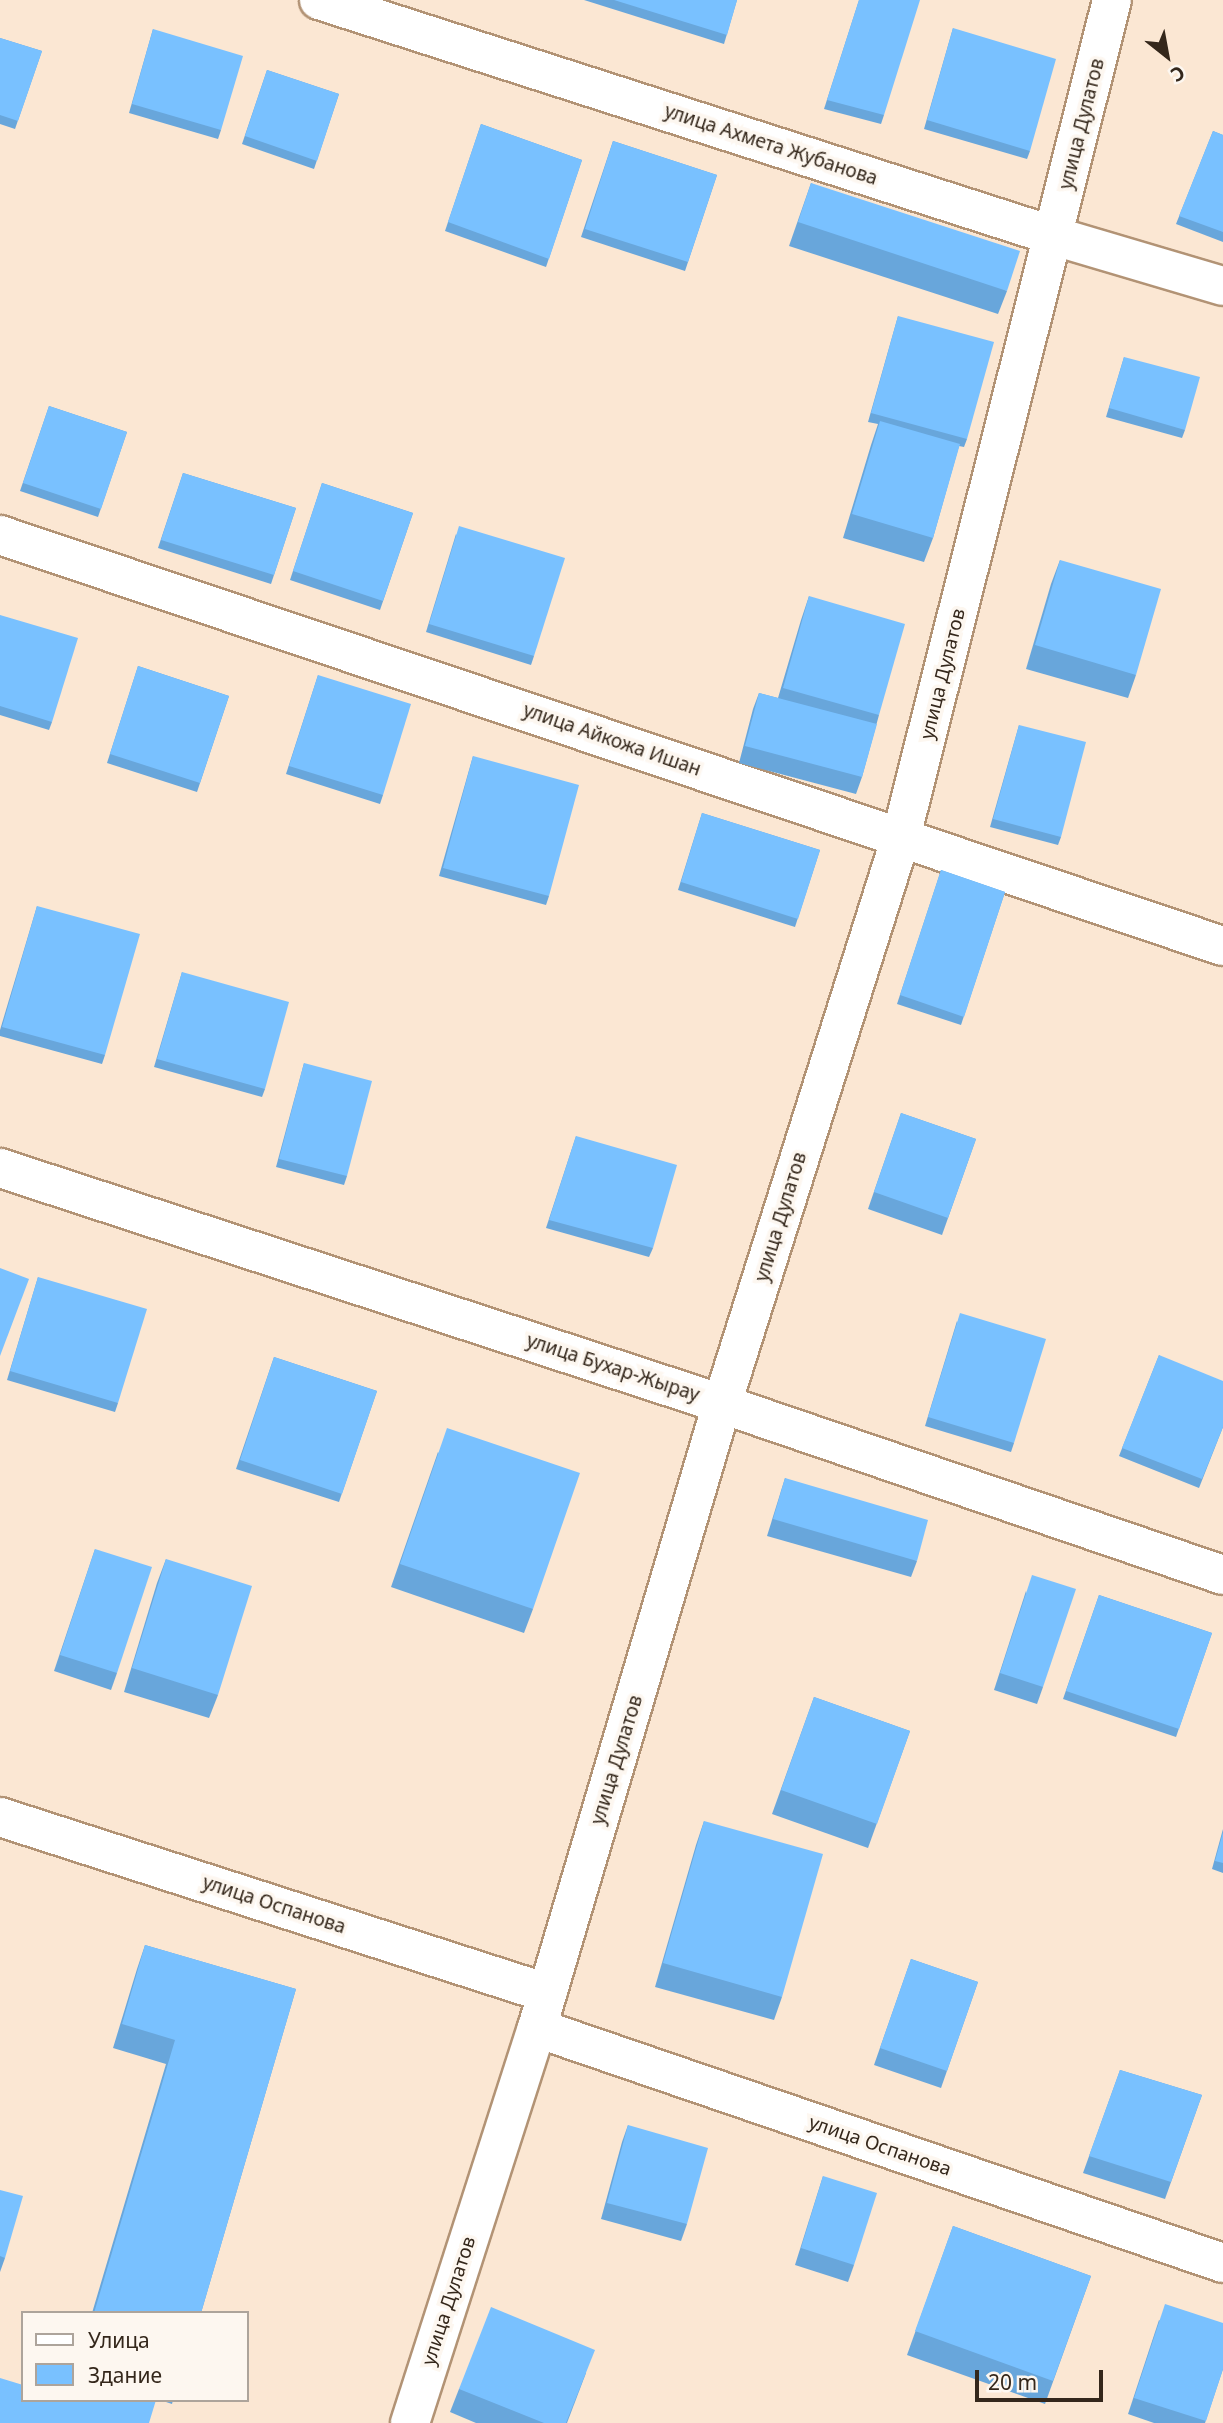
<!DOCTYPE html>
<html>
<head>
<meta charset="utf-8">
<style>
	body { margin:0 }
	#map { position:relative; width:1223px; height:2423px; overflow:hidden; background:#fbe7d3; font-family:"Noto Sans",sans-serif }
	div>[style] { position:absolute }
	[style*='--x'] { left:calc(var(--x)*1px); top:calc(var(--y)*1px); width:calc(var(--w)*1px); rotate:calc(var(--a)*1deg) }
	.roads { filter:drop-shadow(2px 0 #b29375) drop-shadow(-2px 0 #b29375) drop-shadow(0 2px #b29375) drop-shadow(0 -2px #b29375) }
	.street>* { height:38px; margin:-19px; padding:0 19px; transform-origin:19px; border-radius:19px; background:#fff }
	.wall>* { inset:0; background:#68a6db }
	.building>* { inset:0; background:#79c1ff }
	span { translate:-50% -50%; white-space:nowrap; text-align:center; line-height:1.15; -webkit-text-stroke:7px #fdf7f0; paint-order:stroke }
	.street-label { font-size:19px; color:#34271b }
	.legend { position:absolute; left:21px; top:2311px; width:228px; height:91px; box-sizing:border-box; background:#fdf7f0; border:2px solid #ada49b; margin:0; padding:9px 12px; list-style:none; font-size:21px; color:#34271b }
	.legend li { display:flex; align-items:center; gap:14px; height:35px }
	.legend b { width:35px; border:2px solid #ada49b }
	.north { position:absolute; left:1132px; top:21px; width:70px; height:70px; -webkit-text-stroke:5px #fdf7f0; paint-order:stroke; rotate:149deg; font-size:19px; font-weight:700; line-height:28px; text-align:center; color:#34271b }
	.north::after { content:''; display:block; margin:auto; width:24px; height:32px; background:#34271b; clip-path:polygon(50% 0,100% 100%,50% 72%,0 100%) }
	.scale { position:absolute; left:975px; top:2370px; width:128px; height:32px; box-sizing:border-box; border:4px solid #34271b; border-top:0; padding-left:9px; font-size:21px; line-height:24px; white-space:nowrap; color:#34271b; -webkit-text-stroke:5px #fdf7f0; paint-order:stroke }
</style>
</head>
<body>
<div id="map">
	<div class="roads">
		<div class="street">
			<div style="--x:319;--y:0;--w:772;--a:17.8"></div>
			<div style="--x:1054;--y:236;--w:176;--a:16.5"></div>
			<div style="--x:0;--y:535;--w:1290;--a:18.58"></div>
			<div style="--x:0;--y:1168;--w:760;--a:18.1"></div>
			<div style="--x:722;--y:1404;--w:529;--a:18.85"></div>
			<div style="--x:0;--y:1817;--w:575;--a:17.84"></div>
			<div style="--x:537;--y:2028;--w:725;--a:18.91"></div>
			<div style="--x:410;--y:2423;--w:415;--a:-72.2"></div>
			<div style="--x:537;--y:2028;--w:651;--a:-73.49"></div>
			<div style="--x:722;--y:1404;--w:595;--a:-72.48"></div>
			<div style="--x:901;--y:837;--w:863;--a:-75.85"></div>
		</div>
	</div>
	<div class="wall">
		<div style="clip-path:polygon(584px 0,737px 0,724px 44px)"></div>
		<div style="clip-path:polygon(859px 0,884px 115px,881px 124px,824px 109px)"></div>
		<div style="clip-path:polygon(953px 28px,1030px 151px,1027px 159px,924px 129px)"></div>
		<div style="clip-path:polygon(153px 29px,221px 130px,218px 139px,129px 113px)"></div>
		<div style="clip-path:polygon(0 38px,42px 51px,15px 129px,0 124px)"></div>
		<div style="clip-path:polygon(267px 70px,339px 94px,314px 169px,242px 144px)"></div>
		<div style="clip-path:polygon(481px 124px,582px 160px,546px 267px,445px 231px)"></div>
		<div style="clip-path:polygon(1213px 131px,1223px 135px,1223px 242px,1176px 224px)"></div>
		<div style="clip-path:polygon(613px 141px,717px 175px,685px 271px,581px 237px)"></div>
		<div style="clip-path:polygon(811px 183px,1007px 291px,998px 314px,789px 246px)"></div>
		<div style="clip-path:polygon(898px 316px,967px 439px,964px 447px,959px 446px,933px 538px,924px 562px,843px 538px,871px 445px,878px 424px,868px 422px)"></div>
		<div style="clip-path:polygon(1124px 357px,1185px 430px,1182px 438px,1106px 417px)"></div>
		<div style="clip-path:polygon(49px 406px,127px 432px,98px 517px,20px 491px)"></div>
		<div style="clip-path:polygon(183px 473px,296px 508px,271px 584px,158px 548px)"></div>
		<div style="clip-path:polygon(322px 483px,413px 513px,380px 610px,290px 580px)"></div>
		<div style="clip-path:polygon(456px 534px,534px 656px,531px 665px,426px 632px)"></div>
		<div style="clip-path:polygon(1060px 560px,1136px 675px,1128px 698px,1026px 669px,1051px 584px)"></div>
		<div style="clip-path:polygon(809px 596px,879px 715px,862px 777px,856px 794px,739px 763px,753px 709px,759px 693px,778px 698px,801px 620px)"></div>
		<div style="clip-path:polygon(0 615px,52px 722px,49px 730px,0 715px)"></div>
		<div style="clip-path:polygon(138px 666px,229px 696px,197px 792px,107px 763px)"></div>
		<div style="clip-path:polygon(318px 675px,383px 795px,380px 804px,286px 774px)"></div>
		<div style="clip-path:polygon(1019px 725px,1061px 837px,1058px 845px,990px 827px)"></div>
		<div style="clip-path:polygon(473px 756px,549px 896px,546px 905px,439px 876px)"></div>
		<div style="clip-path:polygon(702px 813px,820px 850px,795px 927px,678px 890px)"></div>
		<div style="clip-path:polygon(941px 870px,1005px 892px,961px 1025px,897px 1004px)"></div>
		<div style="clip-path:polygon(37px 906px,105px 1055px,102px 1064px,0 1036px,0 1030px)"></div>
		<div style="clip-path:polygon(182px 972px,265px 1089px,262px 1097px,154px 1067px)"></div>
		<div style="clip-path:polygon(304px 1063px,347px 1176px,344px 1185px,276px 1167px)"></div>
		<div style="clip-path:polygon(901px 1113px,976px 1139px,942px 1235px,868px 1209px)"></div>
		<div style="clip-path:polygon(576px 1136px,653px 1248px,649px 1257px,546px 1228px)"></div>
		<div style="clip-path:polygon(38px 1277px,118px 1403px,115px 1412px,7px 1380px)"></div>
		<div style="clip-path:polygon(957px 1321px,1014px 1443px,1011px 1452px,925px 1426px)"></div>
		<div style="clip-path:polygon(1159px 1355px,1223px 1427px,1199px 1488px,1119px 1456px)"></div>
		<div style="clip-path:polygon(274px 1357px,377px 1391px,339px 1502px,236px 1469px)"></div>
		<div style="clip-path:polygon(438px 1452px,533px 1609px,524px 1633px,391px 1587px)"></div>
		<div style="clip-path:polygon(785px 1478px,917px 1561px,911px 1577px,767px 1536px)"></div>
		<div style="clip-path:polygon(95px 1549px,117px 1673px,111px 1690px,54px 1671px)"></div>
		<div style="clip-path:polygon(166px 1559px,218px 1695px,209px 1718px,124px 1692px,157px 1583px)"></div>
		<div style="clip-path:polygon(1026px 1591px,1043px 1687px,1037px 1704px,994px 1690px)"></div>
		<div style="clip-path:polygon(1099px 1595px,1212px 1633px,1176px 1737px,1063px 1699px)"></div>
		<div style="clip-path:polygon(814px 1697px,910px 1731px,868px 1848px,772px 1814px)"></div>
		<div style="clip-path:polygon(704px 1821px,782px 1997px,774px 2020px,655px 1987px,696px 1845px)"></div>
		<div style="clip-path:polygon(1223px 1829px,1223px 1873px,1212px 1869px)"></div>
		<div style="clip-path:polygon(145px 1945px,296px 1989px,201px 2313px,92px 2313px,166px 2064px,113px 2048px,137px 1969px)"></div>
		<div style="clip-path:polygon(911px 1959px,978px 1982px,941px 2088px,874px 2065px)"></div>
		<div style="clip-path:polygon(1120px 2070px,1202px 2095px,1165px 2199px,1083px 2173px)"></div>
		<div style="clip-path:polygon(628px 2125px,687px 2224px,681px 2241px,601px 2219px,622px 2142px)"></div>
		<div style="clip-path:polygon(823px 2176px,854px 2265px,848px 2282px,795px 2265px)"></div>
		<div style="clip-path:polygon(0 2190px,5px 2258px,0 2272px)"></div>
		<div style="clip-path:polygon(953px 2226px,1091px 2276px,1045px 2404px,907px 2355px)"></div>
		<div style="clip-path:polygon(1159px 2320px,1223px 2369px,1205px 2423px,1154px 2423px,1128px 2414px)"></div>
		<div style="clip-path:polygon(586px 2373px,567px 2423px,476px 2423px,450px 2412px,459px 2389px)"></div>
		<div style="clip-path:polygon(160px 2400px,173px 2400px,172px 2404px)"></div>
	</div>
	<div class="building">
		<div style="clip-path:polygon(614px 0,737px 0,727px 35px)"></div>
		<div style="clip-path:polygon(859px 0,920px 0,884px 115px,827px 100px)"></div>
		<div style="clip-path:polygon(953px 28px,1056px 59px,1030px 151px,927px 120px)"></div>
		<div style="clip-path:polygon(153px 29px,243px 56px,221px 130px,132px 104px)"></div>
		<div style="clip-path:polygon(0 38px,42px 51px,18px 121px,0 115px)"></div>
		<div style="clip-path:polygon(267px 70px,339px 94px,317px 161px,245px 136px)"></div>
		<div style="clip-path:polygon(481px 124px,582px 160px,549px 259px,448px 222px)"></div>
		<div style="clip-path:polygon(1213px 131px,1223px 135px,1223px 232px,1179px 216px)"></div>
		<div style="clip-path:polygon(613px 141px,717px 175px,688px 262px,585px 229px)"></div>
		<div style="clip-path:polygon(811px 183px,1020px 251px,1007px 291px,798px 222px)"></div>
		<div style="clip-path:polygon(898px 316px,994px 342px,967px 439px,871px 413px)"></div>
		<div style="clip-path:polygon(1124px 357px,1200px 377px,1185px 430px,1109px 408px)"></div>
		<div style="clip-path:polygon(49px 406px,127px 432px,101px 509px,23px 483px)"></div>
		<div style="clip-path:polygon(880px 421px,960px 444px,933px 538px,852px 514px)"></div>
		<div style="clip-path:polygon(183px 473px,296px 508px,274px 575px,161px 540px)"></div>
		<div style="clip-path:polygon(322px 483px,413px 513px,383px 601px,293px 571px)"></div>
		<div style="clip-path:polygon(459px 526px,565px 558px,534px 656px,429px 624px)"></div>
		<div style="clip-path:polygon(1060px 560px,1161px 589px,1136px 675px,1035px 645px)"></div>
		<div style="clip-path:polygon(809px 596px,905px 624px,879px 715px,783px 688px)"></div>
		<div style="clip-path:polygon(0 615px,78px 638px,52px 722px,0 706px)"></div>
		<div style="clip-path:polygon(138px 666px,229px 696px,200px 783px,110px 754px)"></div>
		<div style="clip-path:polygon(318px 675px,411px 704px,383px 795px,289px 766px)"></div>
		<div style="clip-path:polygon(759px 693px,877px 724px,862px 777px,745px 746px)"></div>
		<div style="clip-path:polygon(1019px 725px,1086px 742px,1061px 837px,993px 819px)"></div>
		<div style="clip-path:polygon(473px 756px,579px 785px,549px 896px,443px 868px)"></div>
		<div style="clip-path:polygon(702px 813px,820px 850px,798px 919px,681px 882px)"></div>
		<div style="clip-path:polygon(941px 870px,1005px 892px,964px 1017px,900px 995px)"></div>
		<div style="clip-path:polygon(37px 906px,140px 934px,105px 1055px,2px 1027px)"></div>
		<div style="clip-path:polygon(182px 972px,289px 1002px,265px 1089px,157px 1059px)"></div>
		<div style="clip-path:polygon(304px 1063px,372px 1081px,347px 1176px,279px 1159px)"></div>
		<div style="clip-path:polygon(901px 1113px,976px 1139px,948px 1218px,874px 1192px)"></div>
		<div style="clip-path:polygon(576px 1136px,677px 1165px,653px 1248px,549px 1220px)"></div>
		<div style="clip-path:polygon(0 1268px,29px 1279px,0 1356px)"></div>
		<div style="clip-path:polygon(38px 1277px,147px 1309px,118px 1403px,10px 1371px)"></div>
		<div style="clip-path:polygon(960px 1313px,1046px 1339px,1014px 1443px,928px 1417px)"></div>
		<div style="clip-path:polygon(1159px 1355px,1223px 1381px,1223px 1427px,1202px 1479px,1122px 1448px)"></div>
		<div style="clip-path:polygon(274px 1357px,377px 1391px,342px 1494px,240px 1460px)"></div>
		<div style="clip-path:polygon(447px 1428px,580px 1473px,533px 1609px,400px 1564px)"></div>
		<div style="clip-path:polygon(785px 1478px,928px 1520px,917px 1561px,773px 1519px)"></div>
		<div style="clip-path:polygon(95px 1549px,152px 1567px,117px 1673px,60px 1655px)"></div>
		<div style="clip-path:polygon(166px 1559px,252px 1586px,218px 1695px,132px 1668px)"></div>
		<div style="clip-path:polygon(1032px 1575px,1076px 1589px,1043px 1687px,1000px 1673px)"></div>
		<div style="clip-path:polygon(1099px 1595px,1212px 1633px,1179px 1729px,1066px 1691px)"></div>
		<div style="clip-path:polygon(814px 1697px,910px 1731px,877px 1824px,781px 1790px)"></div>
		<div style="clip-path:polygon(704px 1821px,823px 1854px,782px 1997px,663px 1963px)"></div>
		<div style="clip-path:polygon(1223px 1832px,1223px 1863px,1215px 1861px)"></div>
		<div style="clip-path:polygon(145px 1945px,296px 1989px,201px 2313px,94px 2313px,175px 2040px,122px 2024px)"></div>
		<div style="clip-path:polygon(911px 1959px,978px 1982px,947px 2071px,880px 2048px)"></div>
		<div style="clip-path:polygon(1120px 2070px,1202px 2095px,1171px 2182px,1089px 2156px)"></div>
		<div style="clip-path:polygon(628px 2125px,708px 2148px,687px 2224px,607px 2203px)"></div>
		<div style="clip-path:polygon(823px 2176px,877px 2193px,854px 2265px,801px 2248px)"></div>
		<div style="clip-path:polygon(0 2190px,23px 2196px,5px 2258px,0 2256px)"></div>
		<div style="clip-path:polygon(953px 2226px,1091px 2276px,1053px 2381px,915px 2331px)"></div>
		<div style="clip-path:polygon(1165px 2304px,1223px 2323px,1223px 2369px,1206px 2421px,1134px 2398px)"></div>
		<div style="clip-path:polygon(491px 2307px,595px 2350px,566px 2423px,544px 2423px,459px 2389px)"></div>
		<div style="clip-path:polygon(0 2378px,23px 2385px,23px 2400px,156px 2400px,149px 2423px,0 2423px)"></div>
	</div>
	<div class="street-label">
		<span style="left:1082px;top:124px;rotate:-76deg">улица Дулатов</span>
		<span style="left:771px;top:145px;rotate:18deg">улица Ахмета Жубанова</span>
		<span style="left:943px;top:674px;rotate:-76deg">улица Дулатов</span>
		<span style="left:612px;top:740px;rotate:19deg">улица Айкожа Ишан</span>
		<span style="left:781px;top:1217px;rotate:-73deg">улица Дулатов</span>
		<span style="left:613px;top:1368px;rotate:18deg">улица Бухар-Жырау</span>
		<span style="left:617px;top:1760px;rotate:-73deg">улица Дулатов</span>
		<span style="left:274px;top:1905px;rotate:18deg">улица Оспанова</span>
		<span style="left:880px;top:2146px;rotate:19deg">улица Оспанова</span>
		<span style="left:449px;top:2301px;rotate:-72deg">улица Дулатов</span>
	</div>
	<ul class="legend">
	<li><b style="height:9px;background:#fff"></b>Улица</li>
	<li><b style="height:19px;background:#79c1ff"></b>Здание</li>
	</ul>
	<div class="north">С</div>
	<div class="scale">20 m</div>
</div>
</body>
</html>
